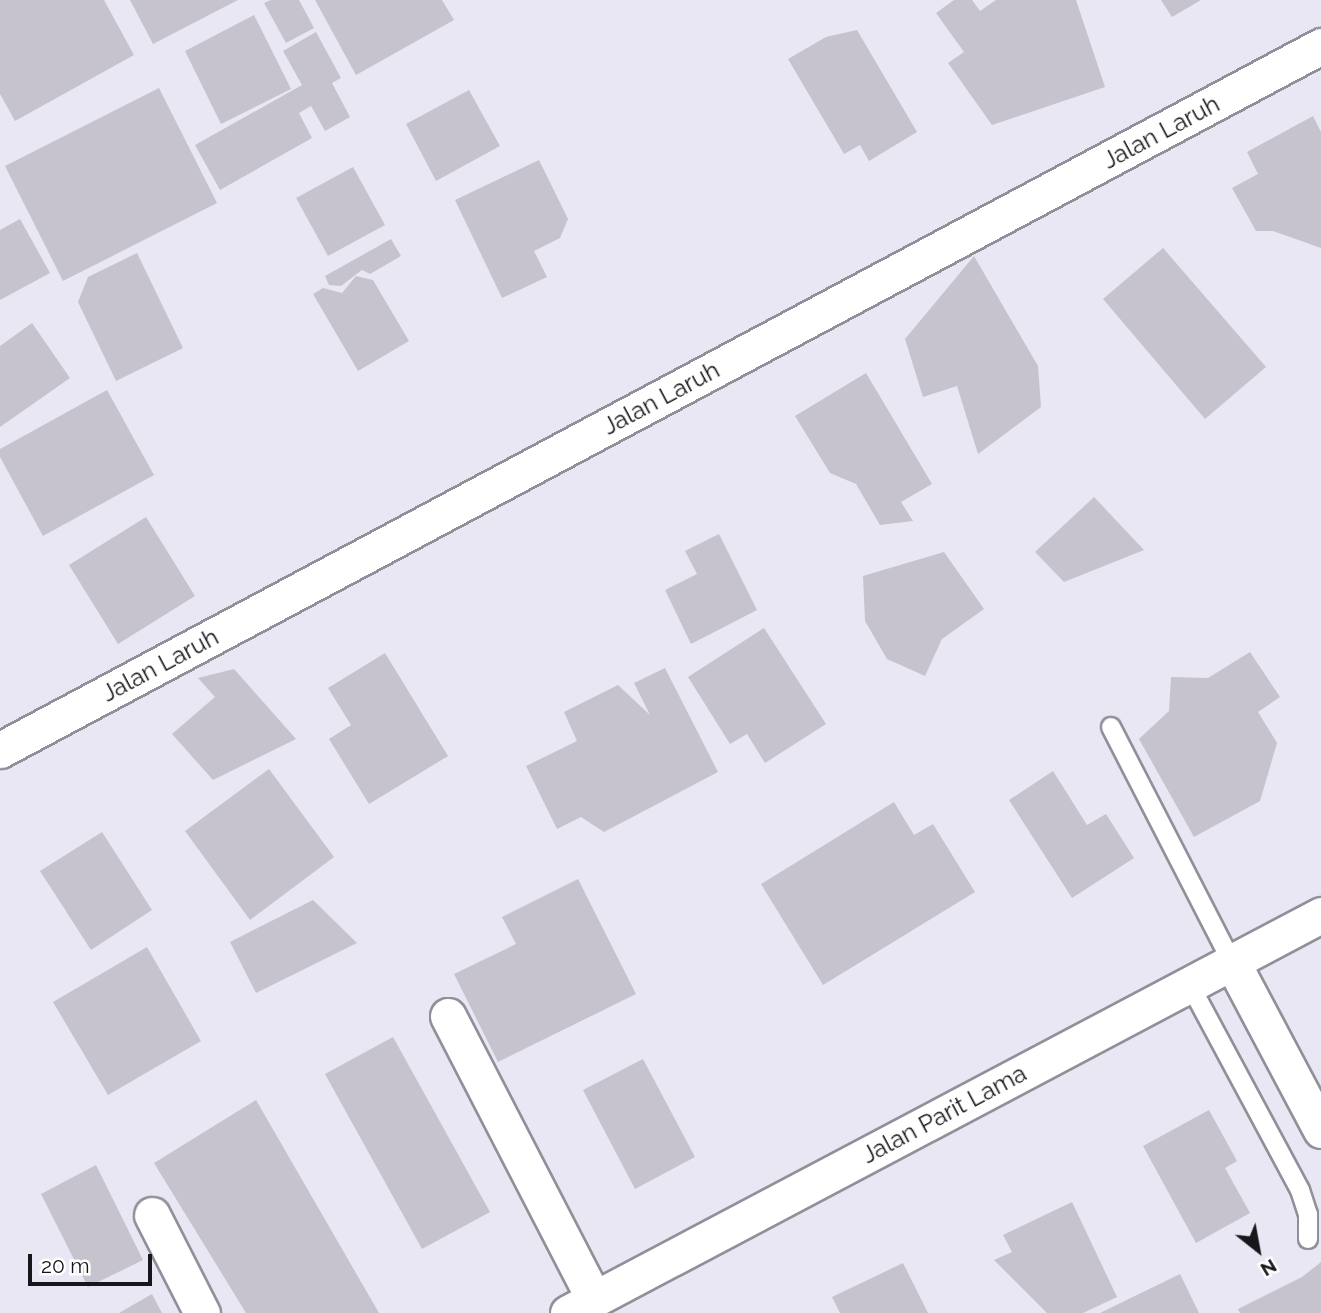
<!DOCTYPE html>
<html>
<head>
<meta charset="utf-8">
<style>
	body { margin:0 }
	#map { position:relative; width:1321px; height:1313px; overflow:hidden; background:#e9e7f3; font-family:Raleway,sans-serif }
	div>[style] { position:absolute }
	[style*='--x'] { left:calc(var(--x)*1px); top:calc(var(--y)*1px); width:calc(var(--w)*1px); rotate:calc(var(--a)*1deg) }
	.building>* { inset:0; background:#c6c3cf }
	.roads { filter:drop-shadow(2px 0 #928f9a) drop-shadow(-2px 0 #928f9a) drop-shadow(0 2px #928f9a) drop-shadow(0 -2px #928f9a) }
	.service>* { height:18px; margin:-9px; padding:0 9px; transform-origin:9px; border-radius:9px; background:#fff }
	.minor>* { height:35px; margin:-17.5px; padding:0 17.5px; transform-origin:17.5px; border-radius:17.5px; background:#fff }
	span { translate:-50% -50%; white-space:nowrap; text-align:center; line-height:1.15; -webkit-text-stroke:5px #fff; paint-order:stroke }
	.street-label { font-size:24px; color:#17161a }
	.north { position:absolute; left:1223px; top:1215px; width:70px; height:70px; -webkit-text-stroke:5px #fff; paint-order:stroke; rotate:149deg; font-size:19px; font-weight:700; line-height:28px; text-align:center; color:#17161a }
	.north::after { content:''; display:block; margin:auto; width:24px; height:32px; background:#17161a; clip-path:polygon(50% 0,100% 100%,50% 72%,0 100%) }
	.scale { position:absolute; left:28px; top:1254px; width:124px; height:32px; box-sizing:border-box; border:4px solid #17161a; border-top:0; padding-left:9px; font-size:21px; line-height:24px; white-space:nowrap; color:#17161a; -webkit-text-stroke:5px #fff; paint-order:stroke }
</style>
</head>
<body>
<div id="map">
	<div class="building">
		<div style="clip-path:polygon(0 0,104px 0,134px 55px,15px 121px,0 94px)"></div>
		<div style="clip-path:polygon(130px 0,238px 0,153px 44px)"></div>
		<div style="clip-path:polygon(271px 0,299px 0,314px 28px,286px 43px,264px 3px)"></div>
		<div style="clip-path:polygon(315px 0,442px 0,454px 20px,356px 75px)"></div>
		<div style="clip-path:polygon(954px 0,972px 0,980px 11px,996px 0,1076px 0,1105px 87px,992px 125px,948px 63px,964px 52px,936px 13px)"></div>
		<div style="clip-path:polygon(1161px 0,1201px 0,1172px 17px)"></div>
		<div style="clip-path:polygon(254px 15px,291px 89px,221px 124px,185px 51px)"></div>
		<div style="clip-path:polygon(857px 30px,917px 132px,869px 161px,860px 145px,844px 154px,788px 59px,826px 37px)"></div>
		<div style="clip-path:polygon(316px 32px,341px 78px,332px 83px,350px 117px,325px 131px,311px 106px,299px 113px,312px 138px,220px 190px,195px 145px,302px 85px,283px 51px)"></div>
		<div style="clip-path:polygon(159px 88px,217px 203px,63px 281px,5px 166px)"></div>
		<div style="clip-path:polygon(469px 90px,500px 146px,436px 181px,406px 124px)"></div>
		<div style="clip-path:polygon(1313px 116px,1321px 132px,1321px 248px,1273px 231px,1256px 231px,1232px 188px,1258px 174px,1247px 152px)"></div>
		<div style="clip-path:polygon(539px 160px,568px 219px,560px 238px,534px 251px,547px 277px,502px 298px,455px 200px)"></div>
		<div style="clip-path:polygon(353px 167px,385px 225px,328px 256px,296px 198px)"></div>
		<div style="clip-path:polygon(20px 219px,50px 273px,0 300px,0 230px)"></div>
		<div style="clip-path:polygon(391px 239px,401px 256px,370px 274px,362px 270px,341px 286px,329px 285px,325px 276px)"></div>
		<div style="clip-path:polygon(1163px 248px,1266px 367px,1205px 419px,1103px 299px)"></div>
		<div style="clip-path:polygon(137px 253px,183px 348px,116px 381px,78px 302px,88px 277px)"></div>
		<div style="clip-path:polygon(974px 256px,1038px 366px,1041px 407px,978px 454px,957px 386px,923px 397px,905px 339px)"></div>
		<div style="clip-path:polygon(356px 276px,373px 280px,409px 341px,358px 371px,313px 294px,323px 288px,342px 293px)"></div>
		<div style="clip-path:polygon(32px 323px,70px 378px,0 427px,0 346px)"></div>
		<div style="clip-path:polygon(866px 373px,932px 484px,901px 502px,913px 521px,880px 525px,856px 484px,830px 473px,795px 416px)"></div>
		<div style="clip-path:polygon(107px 390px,154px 475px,43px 536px,0 457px,0 449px)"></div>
		<div style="clip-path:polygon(1094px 497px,1144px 550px,1064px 582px,1035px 552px)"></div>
		<div style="clip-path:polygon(146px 517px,195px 596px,118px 644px,69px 565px)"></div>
		<div style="clip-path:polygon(719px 534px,757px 610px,691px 644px,665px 590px,697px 574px,685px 551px)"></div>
		<div style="clip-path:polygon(944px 552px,984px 609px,942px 639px,925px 676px,887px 659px,865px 621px,863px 576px)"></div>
		<div style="clip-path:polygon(764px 628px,826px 724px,765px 763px,747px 734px,730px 744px,688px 677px)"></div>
		<div style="clip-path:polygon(1250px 652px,1280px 697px,1258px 712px,1277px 743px,1260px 801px,1194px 837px,1139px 739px,1169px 711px,1171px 677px,1208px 678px)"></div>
		<div style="clip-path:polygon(385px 653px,448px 756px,369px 804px,329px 739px,351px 725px,328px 688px)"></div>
		<div style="clip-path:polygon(665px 668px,718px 772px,604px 832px,581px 817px,557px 829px,526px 766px,577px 741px,564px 712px,618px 685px,650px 715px,634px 683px)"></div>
		<div style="clip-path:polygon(234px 669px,296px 739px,213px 780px,172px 734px,215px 697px,198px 678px)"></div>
		<div style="clip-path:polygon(269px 769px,334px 857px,250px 920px,185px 831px)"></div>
		<div style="clip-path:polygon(1053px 771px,1087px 825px,1106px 814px,1134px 858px,1072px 898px,1009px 800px)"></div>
		<div style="clip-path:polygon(894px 802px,914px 835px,933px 824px,975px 892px,823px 985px,761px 884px)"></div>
		<div style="clip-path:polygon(102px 832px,152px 910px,91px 950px,40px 871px)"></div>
		<div style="clip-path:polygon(578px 879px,636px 994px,498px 1062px,454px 974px,516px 944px,502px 917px)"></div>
		<div style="clip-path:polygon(313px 900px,357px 943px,256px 993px,230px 942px)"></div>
		<div style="clip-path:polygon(147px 947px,201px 1041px,108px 1095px,53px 1002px)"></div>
		<div style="clip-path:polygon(393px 1037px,490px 1212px,422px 1249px,325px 1074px)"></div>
		<div style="clip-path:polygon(643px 1059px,695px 1157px,635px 1189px,583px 1090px)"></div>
		<div style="clip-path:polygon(256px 1100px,379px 1313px,246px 1313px,154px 1163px)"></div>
		<div style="clip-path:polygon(1209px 1110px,1237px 1161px,1225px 1168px,1250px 1213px,1196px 1243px,1143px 1146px)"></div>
		<div style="clip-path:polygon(96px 1165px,143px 1260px,88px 1287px,41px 1194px)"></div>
		<div style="clip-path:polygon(1072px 1202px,1117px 1297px,1083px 1313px,1047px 1313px,994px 1260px,1012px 1252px,1003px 1235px)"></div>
		<div style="clip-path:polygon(1321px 1262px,1321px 1313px,1240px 1313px,1238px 1309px,1302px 1277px)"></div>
		<div style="clip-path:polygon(903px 1263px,928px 1313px,840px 1313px,832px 1297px)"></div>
		<div style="clip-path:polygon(1180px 1274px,1199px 1313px,1100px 1313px)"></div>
		<div style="clip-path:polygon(152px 1294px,162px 1313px,119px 1313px)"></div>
	</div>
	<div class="roads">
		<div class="service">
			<div style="--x:1111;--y:727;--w:264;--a:62.8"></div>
			<div style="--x:1190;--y:985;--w:233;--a:61.8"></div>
			<div style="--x:1300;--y:1190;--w:25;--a:72"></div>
			<div style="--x:1308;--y:1214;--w:25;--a:90"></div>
		</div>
		<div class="minor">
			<div style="--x:0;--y:750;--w:1497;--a:-28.05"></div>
			<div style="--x:1232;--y:962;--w:190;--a:62.1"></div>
			<div style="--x:448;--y:1016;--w:318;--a:62.7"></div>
			<div style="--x:152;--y:1215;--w:110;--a:63"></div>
			<div style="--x:568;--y:1313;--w:852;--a:-27.86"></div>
		</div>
	</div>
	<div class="street-label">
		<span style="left:1161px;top:132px;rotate:-28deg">Jalan Laruh</span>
		<span style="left:661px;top:398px;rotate:-28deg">Jalan Laruh</span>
		<span style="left:160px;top:665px;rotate:-28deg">Jalan Laruh</span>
		<span style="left:944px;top:1114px;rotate:-28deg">Jalan Parit Lama</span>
	</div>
	<div class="north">N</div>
	<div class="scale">20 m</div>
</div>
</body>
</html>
